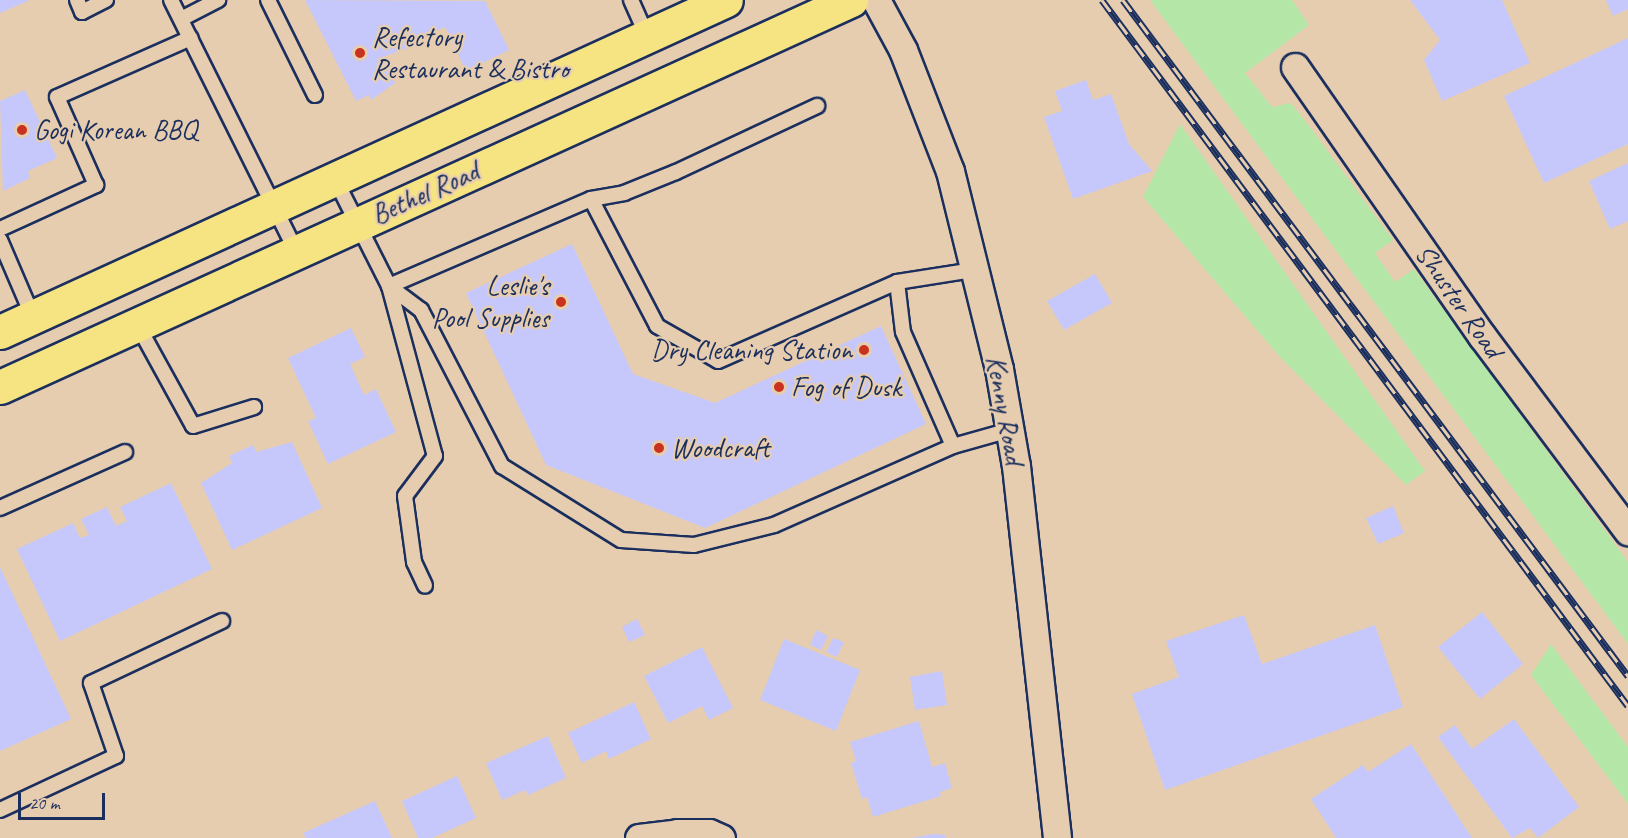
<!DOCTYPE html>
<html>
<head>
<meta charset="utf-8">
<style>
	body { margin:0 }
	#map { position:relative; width:1628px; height:838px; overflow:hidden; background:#e7cdaf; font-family:Caveat,sans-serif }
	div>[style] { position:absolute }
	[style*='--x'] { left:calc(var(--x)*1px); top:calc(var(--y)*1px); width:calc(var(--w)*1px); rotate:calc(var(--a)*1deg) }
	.green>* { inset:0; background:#b4e6a7 }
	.building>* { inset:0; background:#c6c8fb }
	.roads { filter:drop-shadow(2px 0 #1b2f5e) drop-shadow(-2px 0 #1b2f5e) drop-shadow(0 2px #1b2f5e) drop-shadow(0 -2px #1b2f5e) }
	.lane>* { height:14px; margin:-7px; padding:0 7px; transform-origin:7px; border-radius:7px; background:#e7cdaf }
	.street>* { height:27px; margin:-13.5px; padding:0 13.5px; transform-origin:13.5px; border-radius:13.5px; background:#e7cdaf }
	.primary>* { height:33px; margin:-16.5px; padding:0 16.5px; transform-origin:16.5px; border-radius:16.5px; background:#f6e381 }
	.rail>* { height:7px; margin-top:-3.5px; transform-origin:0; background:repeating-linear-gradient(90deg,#e7cdaf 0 14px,#1b2f5e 0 28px); box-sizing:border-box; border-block:2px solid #1b2f5e }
	.dots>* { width:16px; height:16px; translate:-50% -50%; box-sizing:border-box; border:3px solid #e7cdaf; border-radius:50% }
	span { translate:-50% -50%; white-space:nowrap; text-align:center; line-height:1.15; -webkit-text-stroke:4.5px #e7cdaf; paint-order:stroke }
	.poi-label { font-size:28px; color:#1b2f5e }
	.left { translate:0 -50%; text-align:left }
	.right { translate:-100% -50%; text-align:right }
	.street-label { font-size:28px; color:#1b2f5e }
	.scale { position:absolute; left:18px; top:793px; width:87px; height:27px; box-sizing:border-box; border:3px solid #1b2f5e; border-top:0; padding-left:8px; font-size:18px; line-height:21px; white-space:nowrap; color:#1b2f5e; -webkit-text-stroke:4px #e7cdaf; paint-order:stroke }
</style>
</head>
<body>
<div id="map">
	<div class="green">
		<div style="clip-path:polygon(1150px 0,1292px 0,1309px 25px,1245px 73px,1272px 107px,1291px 103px,1313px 131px,1393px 240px,1375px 253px,1395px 282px,1414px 269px,1628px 562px,1628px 644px)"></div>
		<div style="clip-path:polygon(1180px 124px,1425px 471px,1406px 485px,1280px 357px,1143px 197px)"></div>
		<div style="clip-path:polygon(1551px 644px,1628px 747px,1628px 804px,1531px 675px)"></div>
	</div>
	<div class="building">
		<div style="clip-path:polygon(0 0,30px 0,0 13px)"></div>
		<div style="clip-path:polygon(305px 0,485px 1px,509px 50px,466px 71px,445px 27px,422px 38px,424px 42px,383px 57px,395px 83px,371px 100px,369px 95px,356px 101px)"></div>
		<div style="clip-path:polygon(1410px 0,1502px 0,1530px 63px,1442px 101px,1424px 60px,1440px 40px)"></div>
		<div style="clip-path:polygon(1606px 0,1628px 0,1628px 9px,1613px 16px)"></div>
		<div style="clip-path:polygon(1628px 38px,1628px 144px,1544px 183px,1504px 96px)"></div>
		<div style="clip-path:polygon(1086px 80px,1093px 100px,1111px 94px,1129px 144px,1152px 171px,1073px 199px,1044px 117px,1062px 111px,1055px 91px)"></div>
		<div style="clip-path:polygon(25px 90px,57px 158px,28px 171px,30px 178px,3px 191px,0 101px)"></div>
		<div style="clip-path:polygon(1628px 163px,1628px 221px,1610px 229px,1589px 181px)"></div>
		<div style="clip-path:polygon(572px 244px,633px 374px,715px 403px,881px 326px,926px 424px,705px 528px,546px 465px,466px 293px)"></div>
		<div style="clip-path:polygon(1095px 274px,1112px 303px,1064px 330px,1047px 301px)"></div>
		<div style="clip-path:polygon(351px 328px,365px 357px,350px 364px,364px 395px,376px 389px,396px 432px,328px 464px,308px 421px,316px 418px,288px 358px)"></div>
		<div style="clip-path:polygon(292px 442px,322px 508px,232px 550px,201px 483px,232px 463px,229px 456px,253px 445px,256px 452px)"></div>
		<div style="clip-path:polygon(171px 483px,212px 569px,60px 641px,17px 549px,73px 523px,80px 538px,89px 535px,81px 519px,107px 507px,116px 526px,127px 521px,120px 507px)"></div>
		<div style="clip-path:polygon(1393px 506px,1404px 533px,1378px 544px,1366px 518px)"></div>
		<div style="clip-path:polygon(0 567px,71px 719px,0 751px)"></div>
		<div style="clip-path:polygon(1482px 612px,1523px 664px,1480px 699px,1438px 647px)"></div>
		<div style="clip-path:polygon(1244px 615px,1262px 664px,1375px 625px,1403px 707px,1165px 790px,1132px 694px,1179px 677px,1166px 641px)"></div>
		<div style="clip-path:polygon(637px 619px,645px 635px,629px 642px,622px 627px)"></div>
		<div style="clip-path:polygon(816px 630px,828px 636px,821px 650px,810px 645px)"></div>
		<div style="clip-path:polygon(833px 638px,844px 642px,837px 657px,826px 652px)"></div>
		<div style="clip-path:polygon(784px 639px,860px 670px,836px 731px,760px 700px)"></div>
		<div style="clip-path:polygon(702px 647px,733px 708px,709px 720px,702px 706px,668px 723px,644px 676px)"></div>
		<div style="clip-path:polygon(942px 671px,947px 705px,915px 710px,910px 677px)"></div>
		<div style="clip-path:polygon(634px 702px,651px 739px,609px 759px,606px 751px,582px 763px,568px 733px)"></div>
		<div style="clip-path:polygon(1514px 719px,1579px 807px,1538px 838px,1530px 828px,1512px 838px,1438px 737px,1455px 725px,1472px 749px)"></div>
		<div style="clip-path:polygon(919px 721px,932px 767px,945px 763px,952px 788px,940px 792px,941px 796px,873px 817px,867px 797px,862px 799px,851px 763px,856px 761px,850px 742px)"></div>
		<div style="clip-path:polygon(548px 736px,566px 778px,528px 795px,525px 790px,502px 800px,486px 763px)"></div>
		<div style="clip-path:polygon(1411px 744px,1472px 838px,1336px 838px,1311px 799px,1363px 765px,1368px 772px)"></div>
		<div style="clip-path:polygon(457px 776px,476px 818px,432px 838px,418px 838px,402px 801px)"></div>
		<div style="clip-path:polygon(375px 801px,392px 838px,306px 838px,303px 833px)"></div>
		<div style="clip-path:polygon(934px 834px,946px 835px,946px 838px,911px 838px)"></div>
	</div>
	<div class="roads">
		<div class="lane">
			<div style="--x:77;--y:0;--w:13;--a:67"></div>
			<div style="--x:82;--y:12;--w:27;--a:-27"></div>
			<div style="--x:171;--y:0;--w:280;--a:63.5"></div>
			<div style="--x:268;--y:0;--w:106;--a:63.7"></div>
			<div style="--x:631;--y:0;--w:39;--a:66"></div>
			<div style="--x:181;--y:19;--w:42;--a:-27.2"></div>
			<div style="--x:335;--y:179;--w:120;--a:63.2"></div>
			<div style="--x:389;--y:286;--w:176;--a:74.9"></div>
			<div style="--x:435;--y:456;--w:50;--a:126.9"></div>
			<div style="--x:405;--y:496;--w:67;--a:82.2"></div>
			<div style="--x:414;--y:562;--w:26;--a:65"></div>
			<div style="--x:591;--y:199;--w:143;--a:62.5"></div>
			<div style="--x:657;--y:326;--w:70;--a:29.8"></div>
			<div style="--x:718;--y:361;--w:196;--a:-23.8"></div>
			<div style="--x:897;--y:282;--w:78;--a:-8.9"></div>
			<div style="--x:0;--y:229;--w:106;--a:-24.6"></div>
			<div style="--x:96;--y:185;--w:96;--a:-113.9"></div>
			<div style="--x:57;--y:97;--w:146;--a:-23.8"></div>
			<div style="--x:0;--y:240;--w:84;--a:66.8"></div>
			<div style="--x:897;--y:282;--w:50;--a:83.2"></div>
			<div style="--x:903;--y:332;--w:124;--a:66.3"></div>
			<div style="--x:953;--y:446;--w:59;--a:-15.7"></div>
			<div style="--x:389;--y:286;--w:40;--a:37"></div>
			<div style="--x:421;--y:310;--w:176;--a:62.6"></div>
			<div style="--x:502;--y:466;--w:140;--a:31.9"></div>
			<div style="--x:621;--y:540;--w:73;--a:3.9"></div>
			<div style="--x:694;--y:545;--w:82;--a:-14"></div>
			<div style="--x:774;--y:525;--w:196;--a:-23.8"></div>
			<div style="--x:389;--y:286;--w:220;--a:-23.3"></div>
			<div style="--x:591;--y:199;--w:34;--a:-10"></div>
			<div style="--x:624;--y:193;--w:56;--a:-22"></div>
			<div style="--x:676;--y:172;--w:156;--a:-25.1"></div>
			<div style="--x:137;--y:324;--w:116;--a:61.2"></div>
			<div style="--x:193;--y:426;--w:64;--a:-17.3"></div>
			<div style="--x:0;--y:508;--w:137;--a:-24.1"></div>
			<div style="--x:0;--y:810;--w:128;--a:-25"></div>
			<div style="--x:116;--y:756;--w:77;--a:-108.9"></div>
			<div style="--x:91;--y:683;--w:145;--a:-25.3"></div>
		</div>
		<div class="street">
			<div style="--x:876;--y:0;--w:57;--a:61.6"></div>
			<div style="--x:903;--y:50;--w:130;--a:68.8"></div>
			<div style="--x:950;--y:171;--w:204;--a:76.1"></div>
			<div style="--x:999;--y:369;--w:98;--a:80.1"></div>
			<div style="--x:1016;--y:466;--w:374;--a:83.7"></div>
			<div style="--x:1295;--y:67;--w:328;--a:55.2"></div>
			<div style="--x:1482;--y:336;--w:244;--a:53.2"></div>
			<div style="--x:639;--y:838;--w:38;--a:-7"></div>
			<div style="--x:677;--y:833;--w:32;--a:0"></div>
			<div style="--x:709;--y:833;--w:13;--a:23"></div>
		</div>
		<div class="primary">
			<div style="--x:0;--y:332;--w:798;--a:-24.57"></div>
			<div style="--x:0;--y:387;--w:935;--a:-24.45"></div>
		</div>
	</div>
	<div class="rail">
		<div style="--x:1102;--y:0;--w:880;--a:53.31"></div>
		<div style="--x:1123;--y:0;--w:844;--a:53.24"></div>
	</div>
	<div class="dots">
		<div style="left:360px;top:53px;background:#c8321e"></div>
		<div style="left:22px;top:130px;background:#c8321e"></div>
		<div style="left:561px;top:302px;background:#c8321e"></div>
		<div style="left:864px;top:350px;background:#c8321e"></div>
		<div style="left:779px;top:387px;background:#c8321e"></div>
		<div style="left:659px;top:448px;background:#c8321e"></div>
	</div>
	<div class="poi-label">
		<span class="left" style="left:372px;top:53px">Refectory<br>Restaurant &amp; Bistro</span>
		<span class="left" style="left:34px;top:130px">Gogi Korean BBQ</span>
		<span class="right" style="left:549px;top:302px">Leslie's<br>Pool Supplies</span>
		<span class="right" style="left:852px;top:350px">Dry Cleaning Station</span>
		<span class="left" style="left:791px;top:387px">Fog of Dusk</span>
		<span class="left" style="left:671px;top:448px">Woodcraft</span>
	</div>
	<div class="street-label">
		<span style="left:425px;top:193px;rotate:-24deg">Bethel Road</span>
		<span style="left:1459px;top:301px;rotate:55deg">Shuster Road</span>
		<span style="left:1005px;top:410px;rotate:80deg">Kenny Road</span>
	</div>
	<div class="scale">20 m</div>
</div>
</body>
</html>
